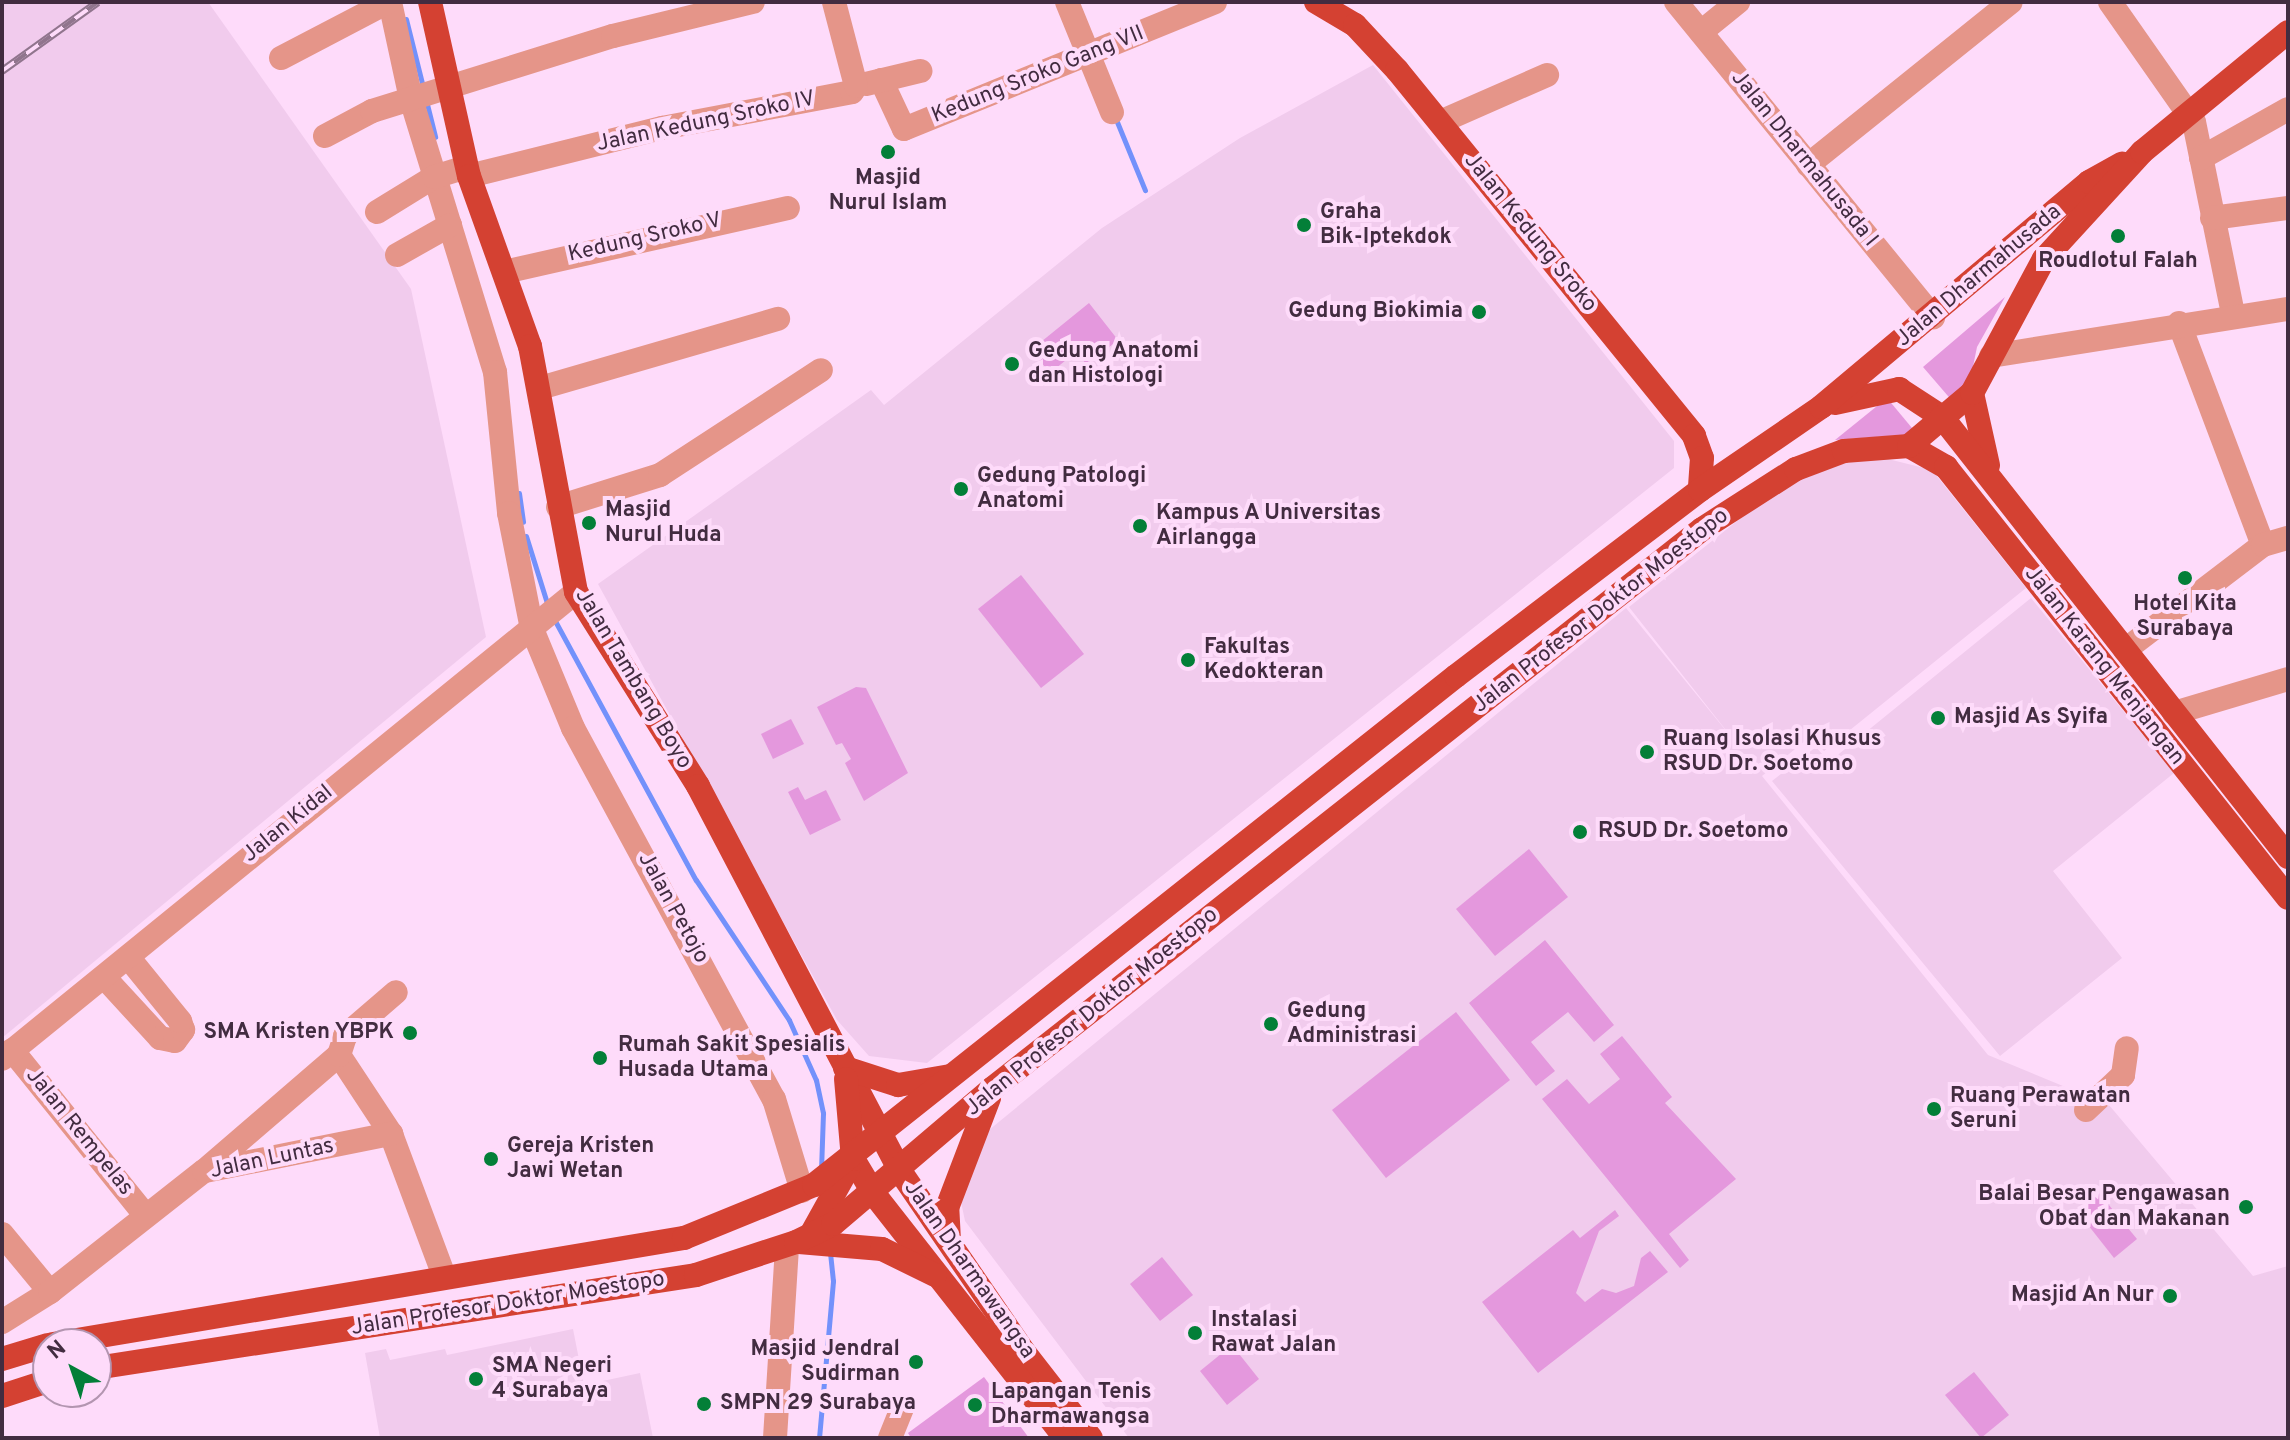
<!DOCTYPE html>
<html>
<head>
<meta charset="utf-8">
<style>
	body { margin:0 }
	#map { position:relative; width:2290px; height:1440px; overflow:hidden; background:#fedbfa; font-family:Overpass,sans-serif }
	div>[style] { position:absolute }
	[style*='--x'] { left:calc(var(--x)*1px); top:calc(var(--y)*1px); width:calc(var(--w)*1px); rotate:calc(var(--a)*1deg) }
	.built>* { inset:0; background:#f1cbed }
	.green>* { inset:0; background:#e498dd }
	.stream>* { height:5px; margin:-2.5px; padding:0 2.5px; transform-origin:2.5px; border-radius:2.5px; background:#7391fb }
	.minor>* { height:24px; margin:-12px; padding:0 12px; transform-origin:12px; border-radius:12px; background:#e59589 }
	.major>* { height:24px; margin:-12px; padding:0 12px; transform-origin:12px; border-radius:12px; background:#d44132 }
	.rail>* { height:8px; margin-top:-4px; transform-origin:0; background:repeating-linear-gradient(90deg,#fedbfa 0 15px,#90758d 0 30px); box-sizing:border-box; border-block:2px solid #90758d }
	.dots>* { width:22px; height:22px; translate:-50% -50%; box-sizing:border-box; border:4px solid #fedbfa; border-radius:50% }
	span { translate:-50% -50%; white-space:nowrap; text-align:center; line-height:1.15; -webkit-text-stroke:8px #fedbfa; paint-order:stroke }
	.street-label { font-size:22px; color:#422c40 }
	.poi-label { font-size:22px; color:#422c40; font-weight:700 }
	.left { translate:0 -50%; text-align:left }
	.right { translate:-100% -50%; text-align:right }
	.frame { position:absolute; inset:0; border:4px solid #422c40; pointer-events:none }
	.north { position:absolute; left:32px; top:1328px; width:80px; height:80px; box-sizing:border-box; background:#fedbfa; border:2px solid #b395b0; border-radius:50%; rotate:320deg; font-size:22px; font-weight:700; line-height:32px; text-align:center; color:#422c40 }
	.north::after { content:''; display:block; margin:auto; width:28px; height:36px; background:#037f38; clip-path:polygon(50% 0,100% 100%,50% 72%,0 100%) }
</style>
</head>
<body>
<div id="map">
	<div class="built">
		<div style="clip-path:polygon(2px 2px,208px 2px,411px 289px,486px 637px,2px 1038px)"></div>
		<div style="clip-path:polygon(1373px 65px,1674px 441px,1674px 468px,927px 1063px,869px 1056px,837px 1020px,598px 584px,871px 390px,884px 405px,1102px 228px,1240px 138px)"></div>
		<div style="clip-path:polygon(1880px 457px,1932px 470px,2026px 588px,1824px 751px,1811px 736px,1762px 776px,1988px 1055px,2109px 1105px,2253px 1276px,2288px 1266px,2288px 1438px,1129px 1438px,965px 1221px,960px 1197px,978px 1139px,1626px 608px,1736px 743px,1629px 607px,1800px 471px)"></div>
		<div style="clip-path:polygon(2031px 598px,2174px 773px,2053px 871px,2122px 958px,2000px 1056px,1772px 781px,1816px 747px,1829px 762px)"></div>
		<div style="clip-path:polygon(573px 1329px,584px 1385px,640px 1373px,653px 1438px,380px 1438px,365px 1353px,386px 1349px,390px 1360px,445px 1349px,447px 1355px)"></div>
	</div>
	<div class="green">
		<div style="clip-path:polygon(2005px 297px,1977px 347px,1968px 391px,1954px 403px,1923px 367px)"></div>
		<div style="clip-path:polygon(1089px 303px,1118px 340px,1087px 365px,1076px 352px,1050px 373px,1031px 350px)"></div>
		<div style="clip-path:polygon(1887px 398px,1917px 434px,1835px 440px)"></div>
		<div style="clip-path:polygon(1021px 575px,1084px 654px,1041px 688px,978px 609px)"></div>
		<div style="clip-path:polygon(856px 687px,866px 688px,908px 773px,864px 801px,845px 763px,851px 759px,842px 743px,836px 745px,817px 707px)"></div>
		<div style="clip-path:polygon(791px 719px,804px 744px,773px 759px,761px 734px)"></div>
		<div style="clip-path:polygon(798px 787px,805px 800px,826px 790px,841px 820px,810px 835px,788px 792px)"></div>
		<div style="clip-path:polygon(1529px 849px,1568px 897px,1495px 956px,1456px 909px)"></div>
		<div style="clip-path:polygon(1545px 940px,1614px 1025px,1594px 1042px,1568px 1012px,1531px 1042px,1555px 1071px,1536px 1086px,1469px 1003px)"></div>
		<div style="clip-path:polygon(1456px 1012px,1510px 1080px,1386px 1178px,1332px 1110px)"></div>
		<div style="clip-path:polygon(1622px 1036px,1672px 1097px,1665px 1103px,1736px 1179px,1669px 1234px,1689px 1260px,1680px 1268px,1542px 1099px,1567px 1079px,1589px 1104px,1620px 1079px,1600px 1054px)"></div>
		<div style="clip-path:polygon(2099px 1193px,2137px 1239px,2114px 1258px,2077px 1211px)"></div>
		<div style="clip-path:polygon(1615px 1210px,1619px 1216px,1599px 1231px,1576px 1293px,1585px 1302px,1602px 1289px,1616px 1293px,1634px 1286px,1641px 1258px,1650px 1251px,1668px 1272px,1538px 1373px,1482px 1302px,1573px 1230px,1580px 1238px)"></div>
		<div style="clip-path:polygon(1162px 1257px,1193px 1295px,1160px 1321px,1130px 1284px)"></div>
		<div style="clip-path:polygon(1232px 1345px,1259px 1379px,1227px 1405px,1200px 1371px)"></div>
		<div style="clip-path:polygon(1974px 1372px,2009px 1415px,1981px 1438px,1945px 1395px)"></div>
		<div style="clip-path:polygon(984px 1377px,1029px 1438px,911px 1438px,908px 1433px)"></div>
	</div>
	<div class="stream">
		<div style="--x:406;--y:19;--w:70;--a:76"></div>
		<div style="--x:426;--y:100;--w:38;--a:76"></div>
		<div style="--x:1115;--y:117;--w:79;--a:67.7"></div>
		<div style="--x:519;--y:493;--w:29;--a:82"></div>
		<div style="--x:526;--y:536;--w:73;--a:72.6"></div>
		<div style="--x:554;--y:619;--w:297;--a:61.5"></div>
		<div style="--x:696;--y:880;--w:168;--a:56.4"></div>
		<div style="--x:789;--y:1020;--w:66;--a:65.8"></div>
		<div style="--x:816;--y:1080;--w:34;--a:78"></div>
		<div style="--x:823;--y:1113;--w:57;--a:92"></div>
		<div style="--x:819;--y:1438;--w:158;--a:-84.9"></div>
		<div style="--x:833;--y:1281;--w:29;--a:-96"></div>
	</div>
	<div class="minor">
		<div style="--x:390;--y:2;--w:99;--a:77.8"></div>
		<div style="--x:411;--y:99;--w:286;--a:72.9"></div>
		<div style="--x:495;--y:372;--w:142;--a:84.3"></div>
		<div style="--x:509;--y:513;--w:118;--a:78.8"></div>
		<div style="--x:532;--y:629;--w:107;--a:67.5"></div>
		<div style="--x:573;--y:728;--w:422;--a:61.6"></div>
		<div style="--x:774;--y:1099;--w:96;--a:73.1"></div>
		<div style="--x:1067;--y:2;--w:119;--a:67.8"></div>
		<div style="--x:1676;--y:2;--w:407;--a:50.8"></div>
		<div style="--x:2110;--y:2;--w:146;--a:55"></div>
		<div style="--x:2194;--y:122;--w:196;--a:78.5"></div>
		<div style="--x:1701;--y:32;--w:48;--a:-39"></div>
		<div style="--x:281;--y:58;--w:121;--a:-27.6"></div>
		<div style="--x:881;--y:80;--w:54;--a:64.9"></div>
		<div style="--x:904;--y:129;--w:336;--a:-22.2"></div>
		<div style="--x:866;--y:84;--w:56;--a:-13.5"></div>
		<div style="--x:1440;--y:122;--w:117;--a:-23.7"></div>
		<div style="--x:325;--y:136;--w:53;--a:-28"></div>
		<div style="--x:372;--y:111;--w:252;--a:-17.3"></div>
		<div style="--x:613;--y:36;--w:144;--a:-13.7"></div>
		<div style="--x:2201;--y:158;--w:100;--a:-29.4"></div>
		<div style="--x:1808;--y:165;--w:260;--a:-38.8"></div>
		<div style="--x:469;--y:176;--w:199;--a:-14"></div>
		<div style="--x:662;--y:128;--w:193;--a:-10.7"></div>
		<div style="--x:852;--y:92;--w:7;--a:-56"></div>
		<div style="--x:856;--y:86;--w:87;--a:-104.7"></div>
		<div style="--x:377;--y:212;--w:67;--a:-31.6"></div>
		<div style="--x:434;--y:177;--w:34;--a:-17"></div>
		<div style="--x:2212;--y:218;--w:77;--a:-7.5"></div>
		<div style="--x:397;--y:255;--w:61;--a:-29.5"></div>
		<div style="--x:504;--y:272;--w:291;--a:-12.7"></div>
		<div style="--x:2179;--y:323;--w:237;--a:69.3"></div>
		<div style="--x:1991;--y:356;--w:301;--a:-9"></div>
		<div style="--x:540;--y:388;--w:248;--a:-16.2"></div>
		<div style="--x:558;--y:507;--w:107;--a:-17.4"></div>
		<div style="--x:660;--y:475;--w:192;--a:-33.1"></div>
		<div style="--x:2125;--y:650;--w:173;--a:-37.3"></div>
		<div style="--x:2263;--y:545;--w:26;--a:-16"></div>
		<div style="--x:2174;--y:713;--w:119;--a:-16.6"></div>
		<div style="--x:104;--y:977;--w:83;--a:47.4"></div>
		<div style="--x:160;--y:1038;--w:15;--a:11"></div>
		<div style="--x:175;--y:1041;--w:14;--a:-54"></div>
		<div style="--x:183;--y:1030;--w:9;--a:-108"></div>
		<div style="--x:180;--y:1021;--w:82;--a:-129.1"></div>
		<div style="--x:12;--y:1050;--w:212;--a:51.1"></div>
		<div style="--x:339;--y:1055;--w:95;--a:56.6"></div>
		<div style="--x:391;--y:1134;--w:152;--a:69.5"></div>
		<div style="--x:2;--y:1059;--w:740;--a:-39.13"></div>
		<div style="--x:2086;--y:1110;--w:51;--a:-43.4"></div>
		<div style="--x:2123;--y:1075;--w:27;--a:-82"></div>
		<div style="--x:205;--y:1171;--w:190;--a:-11.3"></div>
		<div style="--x:2;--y:1234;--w:75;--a:50.4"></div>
		<div style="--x:2;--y:1322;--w:57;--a:-32"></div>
		<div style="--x:50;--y:1292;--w:196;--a:-38.2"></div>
		<div style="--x:204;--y:1171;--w:178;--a:-40.7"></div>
		<div style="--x:339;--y:1055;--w:20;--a:-72"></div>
		<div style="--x:345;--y:1036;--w:67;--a:-40.8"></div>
		<div style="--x:775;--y:1438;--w:193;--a:-86.4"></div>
		<div style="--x:890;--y:1438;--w:31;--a:-68"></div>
	</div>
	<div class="major">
		<div style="--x:430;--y:2;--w:178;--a:77.4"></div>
		<div style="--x:469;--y:176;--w:181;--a:70.3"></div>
		<div style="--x:530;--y:346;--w:250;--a:79.4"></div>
		<div style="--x:576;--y:592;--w:229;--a:57.8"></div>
		<div style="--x:698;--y:786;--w:435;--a:62.3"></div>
		<div style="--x:900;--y:1171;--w:219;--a:55.6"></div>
		<div style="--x:1024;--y:1352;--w:109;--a:52.1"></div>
		<div style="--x:1316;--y:2;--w:45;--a:30.5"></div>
		<div style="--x:1355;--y:25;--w:62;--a:47"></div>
		<div style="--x:1397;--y:70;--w:471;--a:50.9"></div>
		<div style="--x:1694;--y:436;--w:23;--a:70"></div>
		<div style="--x:1702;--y:458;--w:32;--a:94"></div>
		<div style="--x:1972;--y:393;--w:74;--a:77.5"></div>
		<div style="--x:1835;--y:403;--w:66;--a:-12.3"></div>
		<div style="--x:1899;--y:389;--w:51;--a:33.1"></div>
		<div style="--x:1942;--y:417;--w:560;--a:51.82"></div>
		<div style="--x:1909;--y:446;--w:43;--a:29.6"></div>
		<div style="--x:1946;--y:467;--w:550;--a:51.57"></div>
		<div style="--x:845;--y:1068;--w:56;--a:17.8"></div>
		<div style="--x:898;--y:1085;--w:53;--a:-9.8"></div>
		<div style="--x:853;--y:1159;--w:41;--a:59"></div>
		<div style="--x:874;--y:1194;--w:310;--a:51.9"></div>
		<div style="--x:813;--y:1231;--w:82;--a:-60.9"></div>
		<div style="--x:853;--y:1159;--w:80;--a:-95"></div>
		<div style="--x:949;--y:1241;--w:33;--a:-93"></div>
		<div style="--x:947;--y:1208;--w:118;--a:-69.1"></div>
		<div style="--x:799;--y:1242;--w:83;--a:4.8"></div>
		<div style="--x:882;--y:1249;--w:59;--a:26.1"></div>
		<div style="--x:53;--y:1344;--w:640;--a:-9.54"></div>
		<div style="--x:684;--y:1238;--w:140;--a:-22.2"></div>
		<div style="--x:814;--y:1185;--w:819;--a:-38.41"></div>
		<div style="--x:1456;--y:676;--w:307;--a:-37.3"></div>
		<div style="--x:1700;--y:490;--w:147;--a:-34.4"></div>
		<div style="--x:1821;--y:407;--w:350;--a:-40"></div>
		<div style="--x:2089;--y:182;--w:38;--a:-29"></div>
		<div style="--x:2;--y:1359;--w:48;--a:-16.9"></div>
		<div style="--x:96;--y:1368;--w:607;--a:-8.81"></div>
		<div style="--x:696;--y:1275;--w:105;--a:-18.3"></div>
		<div style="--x:796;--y:1242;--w:41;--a:-25.9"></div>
		<div style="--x:833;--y:1224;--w:210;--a:-40.4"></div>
		<div style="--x:993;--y:1088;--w:903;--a:-38.25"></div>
		<div style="--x:1702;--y:529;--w:112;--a:-32.6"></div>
		<div style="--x:1796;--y:469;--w:51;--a:-20.6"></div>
		<div style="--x:1844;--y:451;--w:65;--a:-4.4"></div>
		<div style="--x:1909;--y:446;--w:82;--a:-40.1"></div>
		<div style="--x:1972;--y:393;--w:152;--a:-61.8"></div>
		<div style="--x:2044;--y:259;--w:145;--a:-47.5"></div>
		<div style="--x:2142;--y:152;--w:189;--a:-39.4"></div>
		<div style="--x:2;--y:1396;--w:48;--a:-18.1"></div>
	</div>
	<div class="rail">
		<div style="--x:2;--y:71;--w:118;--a:-35.7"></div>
	</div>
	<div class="dots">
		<div style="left:888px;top:152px;background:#037f38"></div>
		<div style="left:1304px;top:225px;background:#037f38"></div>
		<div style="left:2118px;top:236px;background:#037f38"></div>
		<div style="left:1479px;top:312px;background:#037f38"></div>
		<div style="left:1012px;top:364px;background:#037f38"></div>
		<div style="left:961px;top:489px;background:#037f38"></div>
		<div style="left:589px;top:523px;background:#037f38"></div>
		<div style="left:1140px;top:526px;background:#037f38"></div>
		<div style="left:2185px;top:578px;background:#037f38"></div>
		<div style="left:1188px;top:660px;background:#037f38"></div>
		<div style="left:1938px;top:718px;background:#037f38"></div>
		<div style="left:1647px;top:752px;background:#037f38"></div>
		<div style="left:1580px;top:832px;background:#037f38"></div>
		<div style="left:1271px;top:1024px;background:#037f38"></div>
		<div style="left:410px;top:1033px;background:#037f38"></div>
		<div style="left:600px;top:1058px;background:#037f38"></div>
		<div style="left:1934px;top:1109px;background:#037f38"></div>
		<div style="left:491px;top:1159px;background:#037f38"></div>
		<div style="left:2246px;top:1207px;background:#037f38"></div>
		<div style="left:2170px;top:1296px;background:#037f38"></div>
		<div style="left:1195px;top:1333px;background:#037f38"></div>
		<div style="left:916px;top:1362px;background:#037f38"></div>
		<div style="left:476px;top:1379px;background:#037f38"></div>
		<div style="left:704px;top:1404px;background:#037f38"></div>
		<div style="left:975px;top:1405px;background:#037f38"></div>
	</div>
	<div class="street-label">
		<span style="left:1038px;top:75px;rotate:-22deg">Kedung Sroko Gang VII</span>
		<span style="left:706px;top:122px;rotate:-12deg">Jalan Kedung Sroko IV</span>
		<span style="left:1804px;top:159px;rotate:51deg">Jalan Dharmahusada I</span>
		<span style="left:1530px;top:233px;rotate:51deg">Jalan Kedung Sroko</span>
		<span style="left:645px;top:238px;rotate:-13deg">Kedung Sroko V</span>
		<span style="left:1979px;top:276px;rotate:-40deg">Jalan Dharmahusada</span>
		<span style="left:1601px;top:611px;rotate:-38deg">Jalan Profesor Doktor Moestopo</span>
		<span style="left:2104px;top:666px;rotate:52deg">Jalan Karang Menjangan</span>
		<span style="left:633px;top:679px;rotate:59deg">Jalan Tambang Boyo</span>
		<span style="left:288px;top:824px;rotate:-39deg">Jalan Kidal</span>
		<span style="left:673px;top:908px;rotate:61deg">Jalan Petojo</span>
		<span style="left:1092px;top:1012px;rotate:-39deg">Jalan Profesor Doktor Moestopo</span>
		<span style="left:79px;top:1132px;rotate:51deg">Jalan Rempelas</span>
		<span style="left:272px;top:1159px;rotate:-12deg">Jalan Luntas</span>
		<span style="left:969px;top:1270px;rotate:55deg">Jalan Dharmawangsa</span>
		<span style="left:508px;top:1304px;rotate:-9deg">Jalan Profesor Doktor Moestopo</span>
	</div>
	<div class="poi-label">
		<span style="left:888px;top:191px">Masjid<br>Nurul Islam</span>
		<span class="left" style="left:1320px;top:225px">Graha<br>Bik-Iptekdok</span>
		<span style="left:2118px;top:262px">Roudlotul Falah</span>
		<span class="right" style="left:1463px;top:312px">Gedung Biokimia</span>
		<span class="left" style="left:1028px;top:364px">Gedung Anatomi<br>dan Histologi</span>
		<span class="left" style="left:977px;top:489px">Gedung Patologi<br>Anatomi</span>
		<span class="left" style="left:605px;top:523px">Masjid<br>Nurul Huda</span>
		<span class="left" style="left:1156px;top:526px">Kampus A Universitas<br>Airlangga</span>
		<span style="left:2185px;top:617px">Hotel Kita<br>Surabaya</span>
		<span class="left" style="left:1204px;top:660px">Fakultas<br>Kedokteran</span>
		<span class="left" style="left:1954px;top:718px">Masjid As Syifa</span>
		<span class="left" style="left:1663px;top:752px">Ruang Isolasi Khusus<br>RSUD Dr. Soetomo</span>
		<span class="left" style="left:1598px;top:832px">RSUD Dr. Soetomo</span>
		<span class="left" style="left:1287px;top:1024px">Gedung<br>Administrasi</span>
		<span class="right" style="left:394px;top:1033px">SMA Kristen YBPK</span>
		<span class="left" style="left:618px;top:1058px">Rumah Sakit Spesialis<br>Husada Utama</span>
		<span class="left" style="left:1950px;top:1109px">Ruang Perawatan<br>Seruni</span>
		<span class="left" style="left:507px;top:1159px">Gereja Kristen<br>Jawi Wetan</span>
		<span class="right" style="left:2230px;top:1207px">Balai Besar Pengawasan<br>Obat dan Makanan</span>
		<span class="right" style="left:2154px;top:1296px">Masjid An Nur</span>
		<span class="left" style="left:1211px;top:1333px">Instalasi<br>Rawat Jalan</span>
		<span class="right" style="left:900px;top:1362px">Masjid Jendral<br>Sudirman</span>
		<span class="left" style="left:492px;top:1379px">SMA Negeri<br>4 Surabaya</span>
		<span class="left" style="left:991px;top:1405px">Lapangan Tenis<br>Dharmawangsa</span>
		<span class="left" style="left:720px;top:1404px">SMPN 29 Surabaya</span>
	</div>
	<div class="frame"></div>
	<div class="north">N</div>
</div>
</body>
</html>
